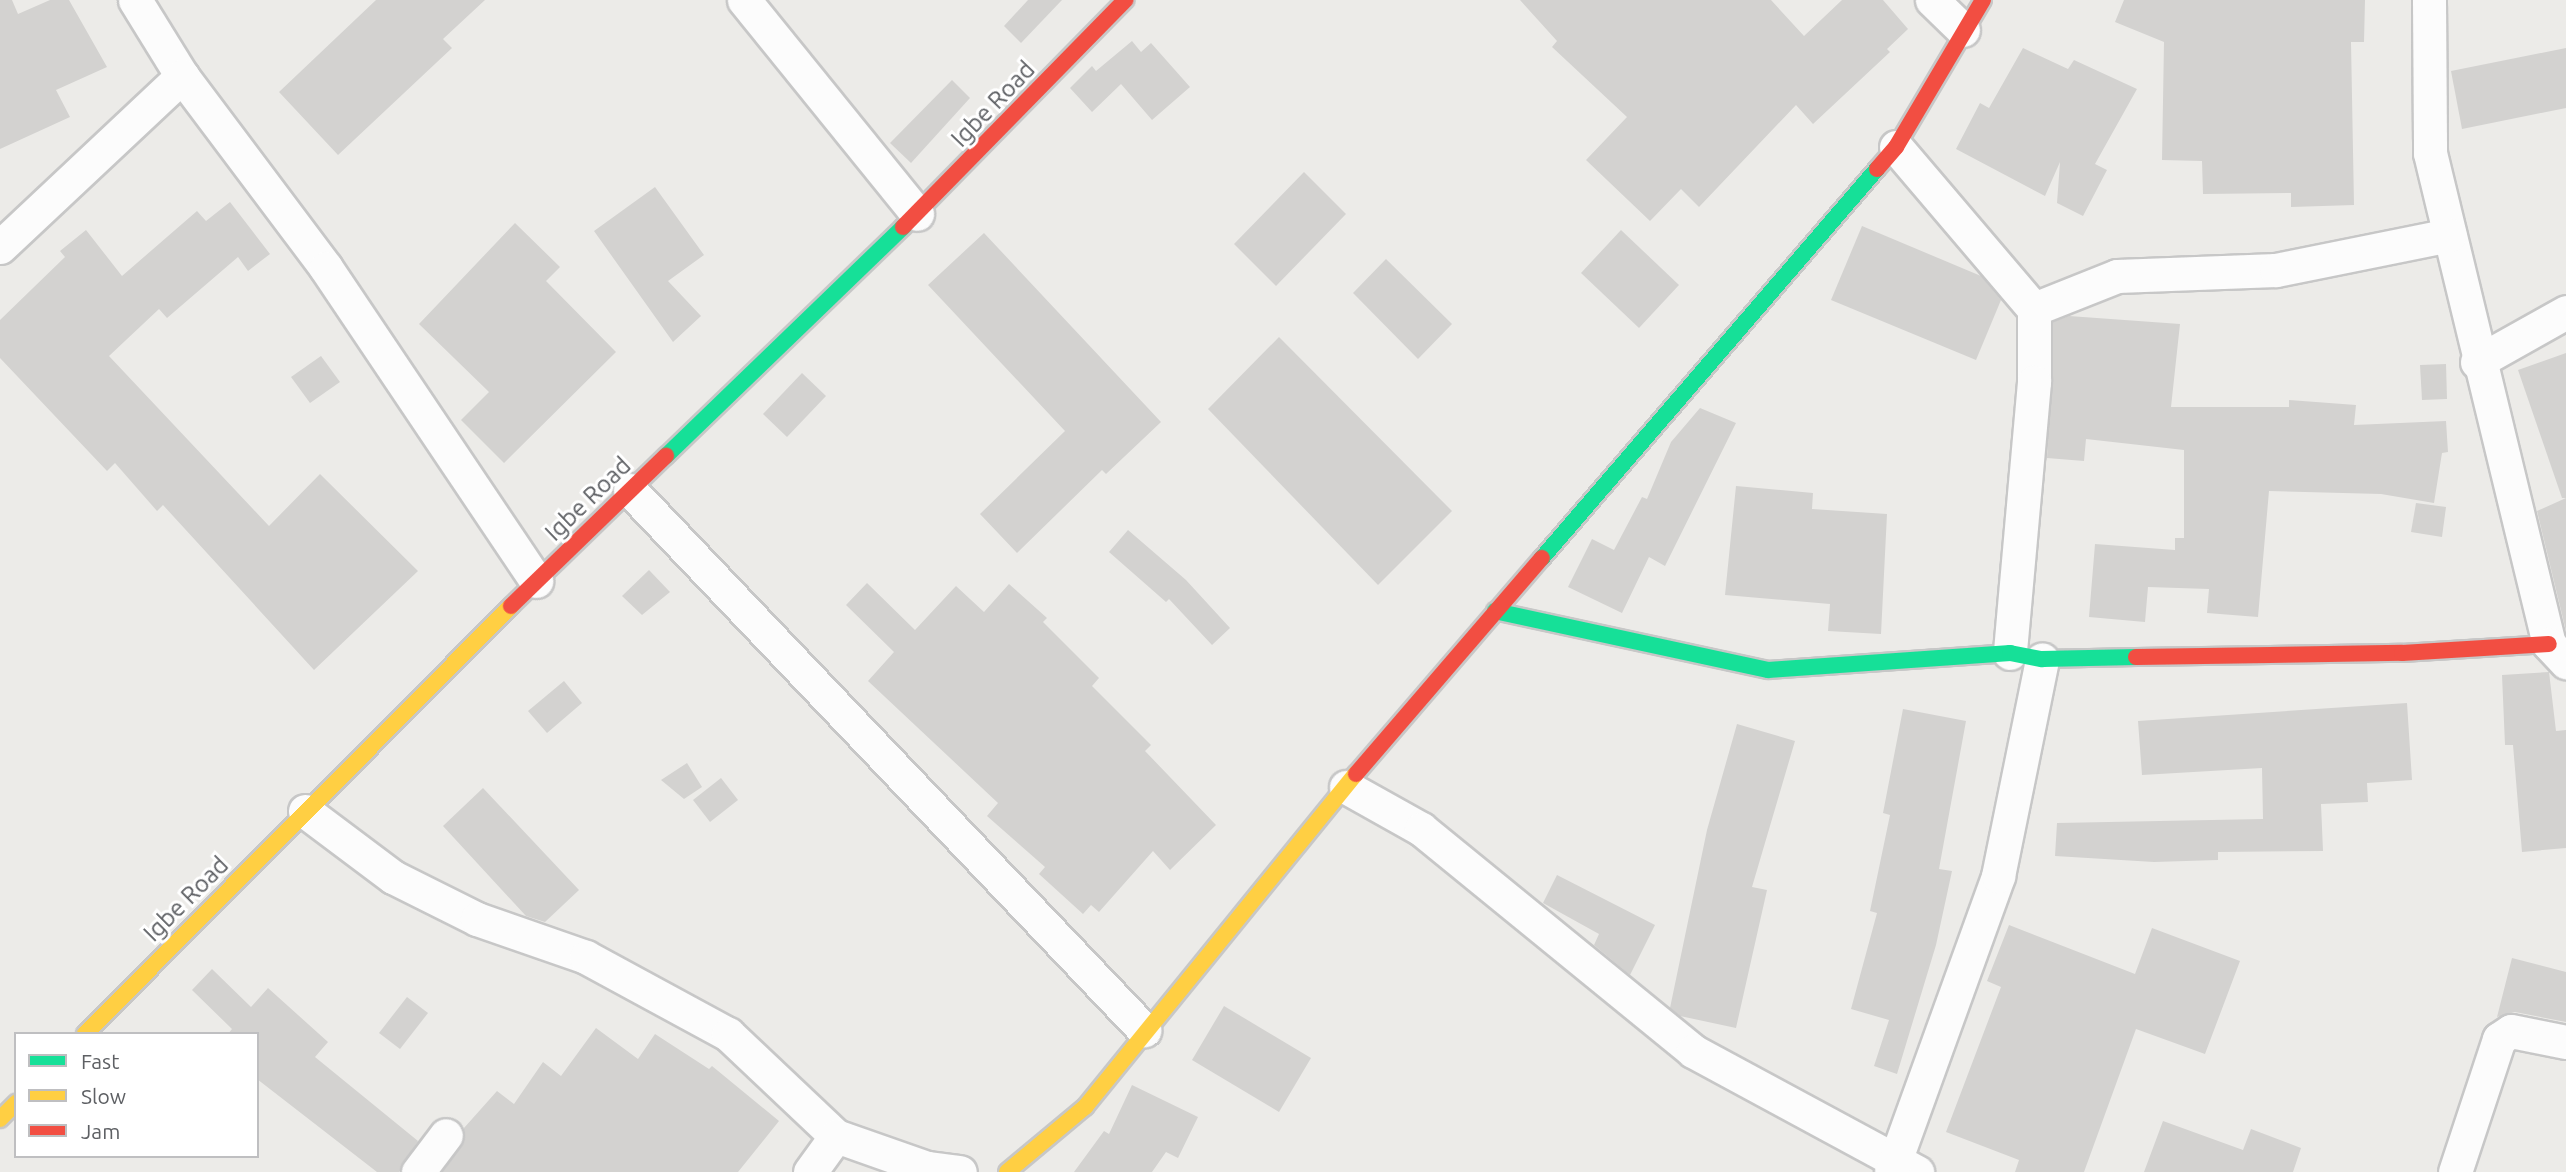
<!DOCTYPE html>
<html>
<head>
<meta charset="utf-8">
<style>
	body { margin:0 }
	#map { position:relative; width:2566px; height:1172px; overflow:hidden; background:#ecebe8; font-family:Ubuntu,sans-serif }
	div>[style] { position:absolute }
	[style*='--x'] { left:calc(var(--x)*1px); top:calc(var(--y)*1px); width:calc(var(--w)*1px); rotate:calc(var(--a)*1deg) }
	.building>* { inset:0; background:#d3d2d0 }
	.roads { filter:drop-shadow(2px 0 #c7c7c7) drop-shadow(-2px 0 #c7c7c7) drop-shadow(0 2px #c7c7c7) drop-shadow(0 -2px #c7c7c7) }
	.street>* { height:33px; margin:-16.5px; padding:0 16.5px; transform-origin:16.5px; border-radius:16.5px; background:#fcfcfc }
	.fast>* { height:16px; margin:-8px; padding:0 8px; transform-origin:8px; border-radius:8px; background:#16e098 }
	.slow>* { height:16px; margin:-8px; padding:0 8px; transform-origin:8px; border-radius:8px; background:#ffcf43 }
	.jam>* { height:16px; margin:-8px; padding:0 8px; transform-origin:8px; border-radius:8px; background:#f24e42 }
	span { translate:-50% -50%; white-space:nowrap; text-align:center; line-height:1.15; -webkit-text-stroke:6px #fff; paint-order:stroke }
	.street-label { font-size:24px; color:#5e6064 }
	.legend { position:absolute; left:14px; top:1032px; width:245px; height:126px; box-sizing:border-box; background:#fff; border:2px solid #bfbfc1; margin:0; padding:9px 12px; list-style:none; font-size:21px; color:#5e6064 }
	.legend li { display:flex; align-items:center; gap:14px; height:35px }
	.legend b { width:35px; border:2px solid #bfbfc1 }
</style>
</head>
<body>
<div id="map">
	<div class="building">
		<div style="clip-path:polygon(0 0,12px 0,18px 14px,50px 0,69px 0,107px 67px,56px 90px,70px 117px,0 149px)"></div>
		<div style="clip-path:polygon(376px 0,485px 0,443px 39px,452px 48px,338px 155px,279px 92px)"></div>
		<div style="clip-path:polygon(1028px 0,1062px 0,1021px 43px,1004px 26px)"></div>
		<div style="clip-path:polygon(1520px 0,1771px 0,1804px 36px,1842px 0,1883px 0,1908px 29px,1887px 49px,1890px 52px,1813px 124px,1796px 105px,1699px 207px,1681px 189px,1650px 221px,1586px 160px,1627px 117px,1552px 47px,1557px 41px)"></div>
		<div style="clip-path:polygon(2124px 0,2365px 0,2364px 42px,2351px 42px,2354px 205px,2291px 207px,2291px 193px,2203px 194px,2202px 161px,2162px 160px,2164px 42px,2115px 22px)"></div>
		<div style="clip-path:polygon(1132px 41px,1141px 52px,1151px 43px,1190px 87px,1152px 120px,1121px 84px,1092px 112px,1070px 88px,1092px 66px,1096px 71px)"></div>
		<div style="clip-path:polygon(2023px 48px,2068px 69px,2074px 60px,2137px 89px,2095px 164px,2107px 170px,2083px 216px,2057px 203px,2060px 162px,2045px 196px,1956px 149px,1980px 103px,1989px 108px)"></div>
		<div style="clip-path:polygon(2566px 48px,2566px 108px,2462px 129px,2451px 71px)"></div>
		<div style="clip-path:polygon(952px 80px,970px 98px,911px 163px,890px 143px)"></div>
		<div style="clip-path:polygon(1304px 172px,1346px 214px,1276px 286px,1234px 244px)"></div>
		<div style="clip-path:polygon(655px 187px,704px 255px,668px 281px,701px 316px,673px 342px,594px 231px)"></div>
		<div style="clip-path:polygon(230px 202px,270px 254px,248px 271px,238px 257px,167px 318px,159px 309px,109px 356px,269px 526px,320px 474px,418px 571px,314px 670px,163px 505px,157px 511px,115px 463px,107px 471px,0 358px,0 320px,65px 257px,60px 251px,86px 230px,122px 276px,197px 211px,206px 221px)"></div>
		<div style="clip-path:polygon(515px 223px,560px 267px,546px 281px,616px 352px,504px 463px,461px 420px,489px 392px,419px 324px)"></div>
		<div style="clip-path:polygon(1862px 226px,1981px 276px,2001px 300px,1976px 360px,1831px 300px)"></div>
		<div style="clip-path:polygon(1621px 230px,1679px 285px,1639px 328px,1581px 273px)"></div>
		<div style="clip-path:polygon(984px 233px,1161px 422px,1106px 474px,1102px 470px,1017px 553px,980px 514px,1065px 431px,928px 285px)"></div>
		<div style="clip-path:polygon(1386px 259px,1452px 324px,1418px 359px,1353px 293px)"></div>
		<div style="clip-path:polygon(2069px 316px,2180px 324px,2171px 407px,2289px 407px,2289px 400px,2356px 405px,2354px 425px,2446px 421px,2448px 452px,2442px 453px,2434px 503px,2381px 494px,2269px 491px,2258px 617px,2207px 613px,2209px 589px,2148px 587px,2145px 622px,2089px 617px,2095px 544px,2175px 550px,2175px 538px,2184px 538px,2184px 450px,2086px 439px,2084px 461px,2047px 458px,2053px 322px)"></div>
		<div style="clip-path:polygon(1279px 337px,1452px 511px,1378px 585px,1208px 409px)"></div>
		<div style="clip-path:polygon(2566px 353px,2566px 498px,2562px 498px,2518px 370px)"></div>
		<div style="clip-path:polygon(321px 356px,340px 382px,310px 403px,291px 377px)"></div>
		<div style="clip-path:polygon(2446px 364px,2447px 399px,2422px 400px,2420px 365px)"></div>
		<div style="clip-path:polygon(802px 373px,826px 396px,787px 437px,763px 414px)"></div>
		<div style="clip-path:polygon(1700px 408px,1736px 423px,1665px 566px,1649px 557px,1622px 613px,1568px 587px,1592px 539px,1614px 550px,1642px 497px,1647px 499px,1671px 442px)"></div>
		<div style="clip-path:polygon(1736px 486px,1813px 493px,1812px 509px,1887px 514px,1881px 634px,1828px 631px,1830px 604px,1725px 595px)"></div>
		<div style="clip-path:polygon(2566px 498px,2566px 631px,2537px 511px)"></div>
		<div style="clip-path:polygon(2416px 503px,2446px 507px,2442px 537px,2411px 532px)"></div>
		<div style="clip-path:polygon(1128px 530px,1186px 580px,1230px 628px,1212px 645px,1169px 599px,1166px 602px,1109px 552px)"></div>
		<div style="clip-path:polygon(649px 570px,670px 592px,642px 615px,622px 596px)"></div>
		<div style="clip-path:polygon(867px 583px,915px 630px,956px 586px,984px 612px,1009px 584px,1047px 618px,1043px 622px,1099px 678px,1092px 686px,1151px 745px,1145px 751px,1216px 825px,1170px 870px,1153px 851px,1099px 912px,1091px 905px,1083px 914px,1039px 874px,1045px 867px,987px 816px,998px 803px,868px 681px,894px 652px,846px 605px)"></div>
		<div style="clip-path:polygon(2549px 672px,2556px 731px,2566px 730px,2566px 848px,2522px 852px,2513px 745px,2505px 745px,2502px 675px)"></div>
		<div style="clip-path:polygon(564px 681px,582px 703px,547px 733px,528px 711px)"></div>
		<div style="clip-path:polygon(2407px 703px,2412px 780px,2367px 783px,2368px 802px,2321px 804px,2323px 851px,2218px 852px,2218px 860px,2154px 862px,2055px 856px,2057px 823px,2263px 819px,2262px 768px,2142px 775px,2138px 721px)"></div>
		<div style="clip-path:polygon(1903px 709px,1966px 721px,1939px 869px,1952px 871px,1936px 945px,1897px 1074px,1874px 1066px,1889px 1020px,1851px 1009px,1877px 913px,1870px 911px,1890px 815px,1883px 813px)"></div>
		<div style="clip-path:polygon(1737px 724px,1795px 741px,1752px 887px,1767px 890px,1736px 1028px,1680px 1016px,1670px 1008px,1707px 830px)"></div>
		<div style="clip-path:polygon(687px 763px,702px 787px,684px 799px,661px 780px)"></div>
		<div style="clip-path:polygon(721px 778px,738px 800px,710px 822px,693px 800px)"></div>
		<div style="clip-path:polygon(483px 788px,579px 890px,545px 922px,526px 916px,443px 826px)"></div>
		<div style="clip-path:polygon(1557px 875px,1655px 925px,1630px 975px,1594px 945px,1599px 934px,1543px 903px)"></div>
		<div style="clip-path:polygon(2009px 925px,2135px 974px,2152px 928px,2240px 961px,2205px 1054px,2136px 1029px,2084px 1172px,2015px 1172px,2019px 1160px,1946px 1132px,2001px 987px,1987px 981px)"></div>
		<div style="clip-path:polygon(2512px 958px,2566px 972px,2566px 1022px,2515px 1012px,2497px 1017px)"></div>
		<div style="clip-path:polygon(212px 969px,251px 1007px,268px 988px,328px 1042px,315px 1057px,418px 1141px,399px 1172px,377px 1172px,257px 1079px,257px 1034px,228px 1034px,232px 1029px,192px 990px)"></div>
		<div style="clip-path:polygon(407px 997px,428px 1013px,400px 1049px,379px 1033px)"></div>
		<div style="clip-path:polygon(1224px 1006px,1311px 1058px,1279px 1112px,1192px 1060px)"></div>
		<div style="clip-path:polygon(596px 1028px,638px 1059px,655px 1034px,709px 1069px,712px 1066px,779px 1121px,738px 1172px,442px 1172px,462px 1146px,464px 1128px,497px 1091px,514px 1104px,543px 1062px,561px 1076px)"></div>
		<div style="clip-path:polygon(1132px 1085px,1198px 1117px,1178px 1158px,1166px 1152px,1152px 1172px,1074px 1172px,1104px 1131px,1109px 1134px)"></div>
		<div style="clip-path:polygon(2163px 1121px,2243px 1150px,2251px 1129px,2301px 1148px,2293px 1172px,2144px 1172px)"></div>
	</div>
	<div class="roads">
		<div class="street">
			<div style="--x:135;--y:0;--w:89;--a:58.3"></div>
			<div style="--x:182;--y:76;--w:240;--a:53.1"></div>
			<div style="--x:326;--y:268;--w:377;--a:56.1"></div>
			<div style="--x:744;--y:0;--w:275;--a:51"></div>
			<div style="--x:1932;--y:0;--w:43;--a:44.1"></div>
			<div style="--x:2429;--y:0;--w:153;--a:89.6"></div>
			<div style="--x:2430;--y:153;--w:505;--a:76.38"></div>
			<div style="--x:2549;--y:644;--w:25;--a:47"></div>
			<div style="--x:1896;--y:147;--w:213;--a:49.6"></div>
			<div style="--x:2034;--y:309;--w:73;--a:90"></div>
			<div style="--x:2034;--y:382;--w:272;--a:95.1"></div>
			<div style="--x:0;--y:247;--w:250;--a:-43.2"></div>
			<div style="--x:2034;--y:309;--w:89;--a:-21.7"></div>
			<div style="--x:2117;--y:276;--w:159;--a:-2.2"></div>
			<div style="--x:2276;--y:270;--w:177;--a:-11.4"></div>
			<div style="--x:2477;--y:362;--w:102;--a:-29.3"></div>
			<div style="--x:630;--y:490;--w:746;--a:46.41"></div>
			<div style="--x:1346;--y:787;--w:86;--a:29.2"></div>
			<div style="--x:1421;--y:829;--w:351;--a:39.2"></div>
			<div style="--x:1693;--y:1051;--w:255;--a:28.4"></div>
			<div style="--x:305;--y:811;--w:110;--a:36.9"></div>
			<div style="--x:393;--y:877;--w:94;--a:26.6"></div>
			<div style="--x:477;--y:919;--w:115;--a:19.2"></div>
			<div style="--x:586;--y:957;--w:162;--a:28.5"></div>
			<div style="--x:728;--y:1034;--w:149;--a:43.4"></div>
			<div style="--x:836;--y:1136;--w:96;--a:19.4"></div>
			<div style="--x:927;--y:1168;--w:33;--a:7"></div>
			<div style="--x:418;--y:1172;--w:46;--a:-52.9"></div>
			<div style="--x:810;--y:1172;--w:44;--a:-54.2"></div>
			<div style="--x:1891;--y:1172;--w:315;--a:-70.1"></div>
			<div style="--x:1998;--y:876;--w:221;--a:-78.5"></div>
			<div style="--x:2455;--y:1172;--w:140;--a:-71.7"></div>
			<div style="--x:2499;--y:1039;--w:14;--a:-34"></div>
			<div style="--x:2511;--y:1031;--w:56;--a:11.3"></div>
		</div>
		<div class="fast">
			<div style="--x:666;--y:456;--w:330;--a:-44"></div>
			<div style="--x:1542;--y:558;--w:513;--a:-49.27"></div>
			<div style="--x:1495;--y:611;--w:279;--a:12.2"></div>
			<div style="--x:1768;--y:670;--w:243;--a:-4"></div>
			<div style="--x:2010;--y:653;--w:33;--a:11"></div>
			<div style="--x:2042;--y:659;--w:94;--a:-1.2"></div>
		</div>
		<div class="slow">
			<div style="--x:85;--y:1034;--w:604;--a:-45.13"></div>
			<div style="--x:0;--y:1119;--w:23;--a:-45"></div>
			<div style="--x:1007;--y:1172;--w:102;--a:-39.8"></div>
			<div style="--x:1085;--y:1107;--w:429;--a:-50.9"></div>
		</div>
		<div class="jam">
			<div style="--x:1877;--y:169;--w:29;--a:-49"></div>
			<div style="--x:1896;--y:147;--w:171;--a:-59.4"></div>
			<div style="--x:903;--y:227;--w:318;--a:-45.6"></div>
			<div style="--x:511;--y:606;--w:216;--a:-44.1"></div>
			<div style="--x:2136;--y:657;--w:266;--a:-0.9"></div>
			<div style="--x:2402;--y:653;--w:147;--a:-3.5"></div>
			<div style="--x:1356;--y:774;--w:285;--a:-49.3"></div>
		</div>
	</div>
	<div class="street-label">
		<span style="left:993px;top:104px;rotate:-46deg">Igbe Road</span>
		<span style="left:588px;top:499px;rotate:-44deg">Igbe Road</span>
		<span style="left:186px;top:899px;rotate:-45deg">Igbe Road</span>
	</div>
	<ul class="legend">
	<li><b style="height:9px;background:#16e098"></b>Fast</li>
	<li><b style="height:9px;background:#ffcf43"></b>Slow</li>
	<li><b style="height:9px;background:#f24e42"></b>Jam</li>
	</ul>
</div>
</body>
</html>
